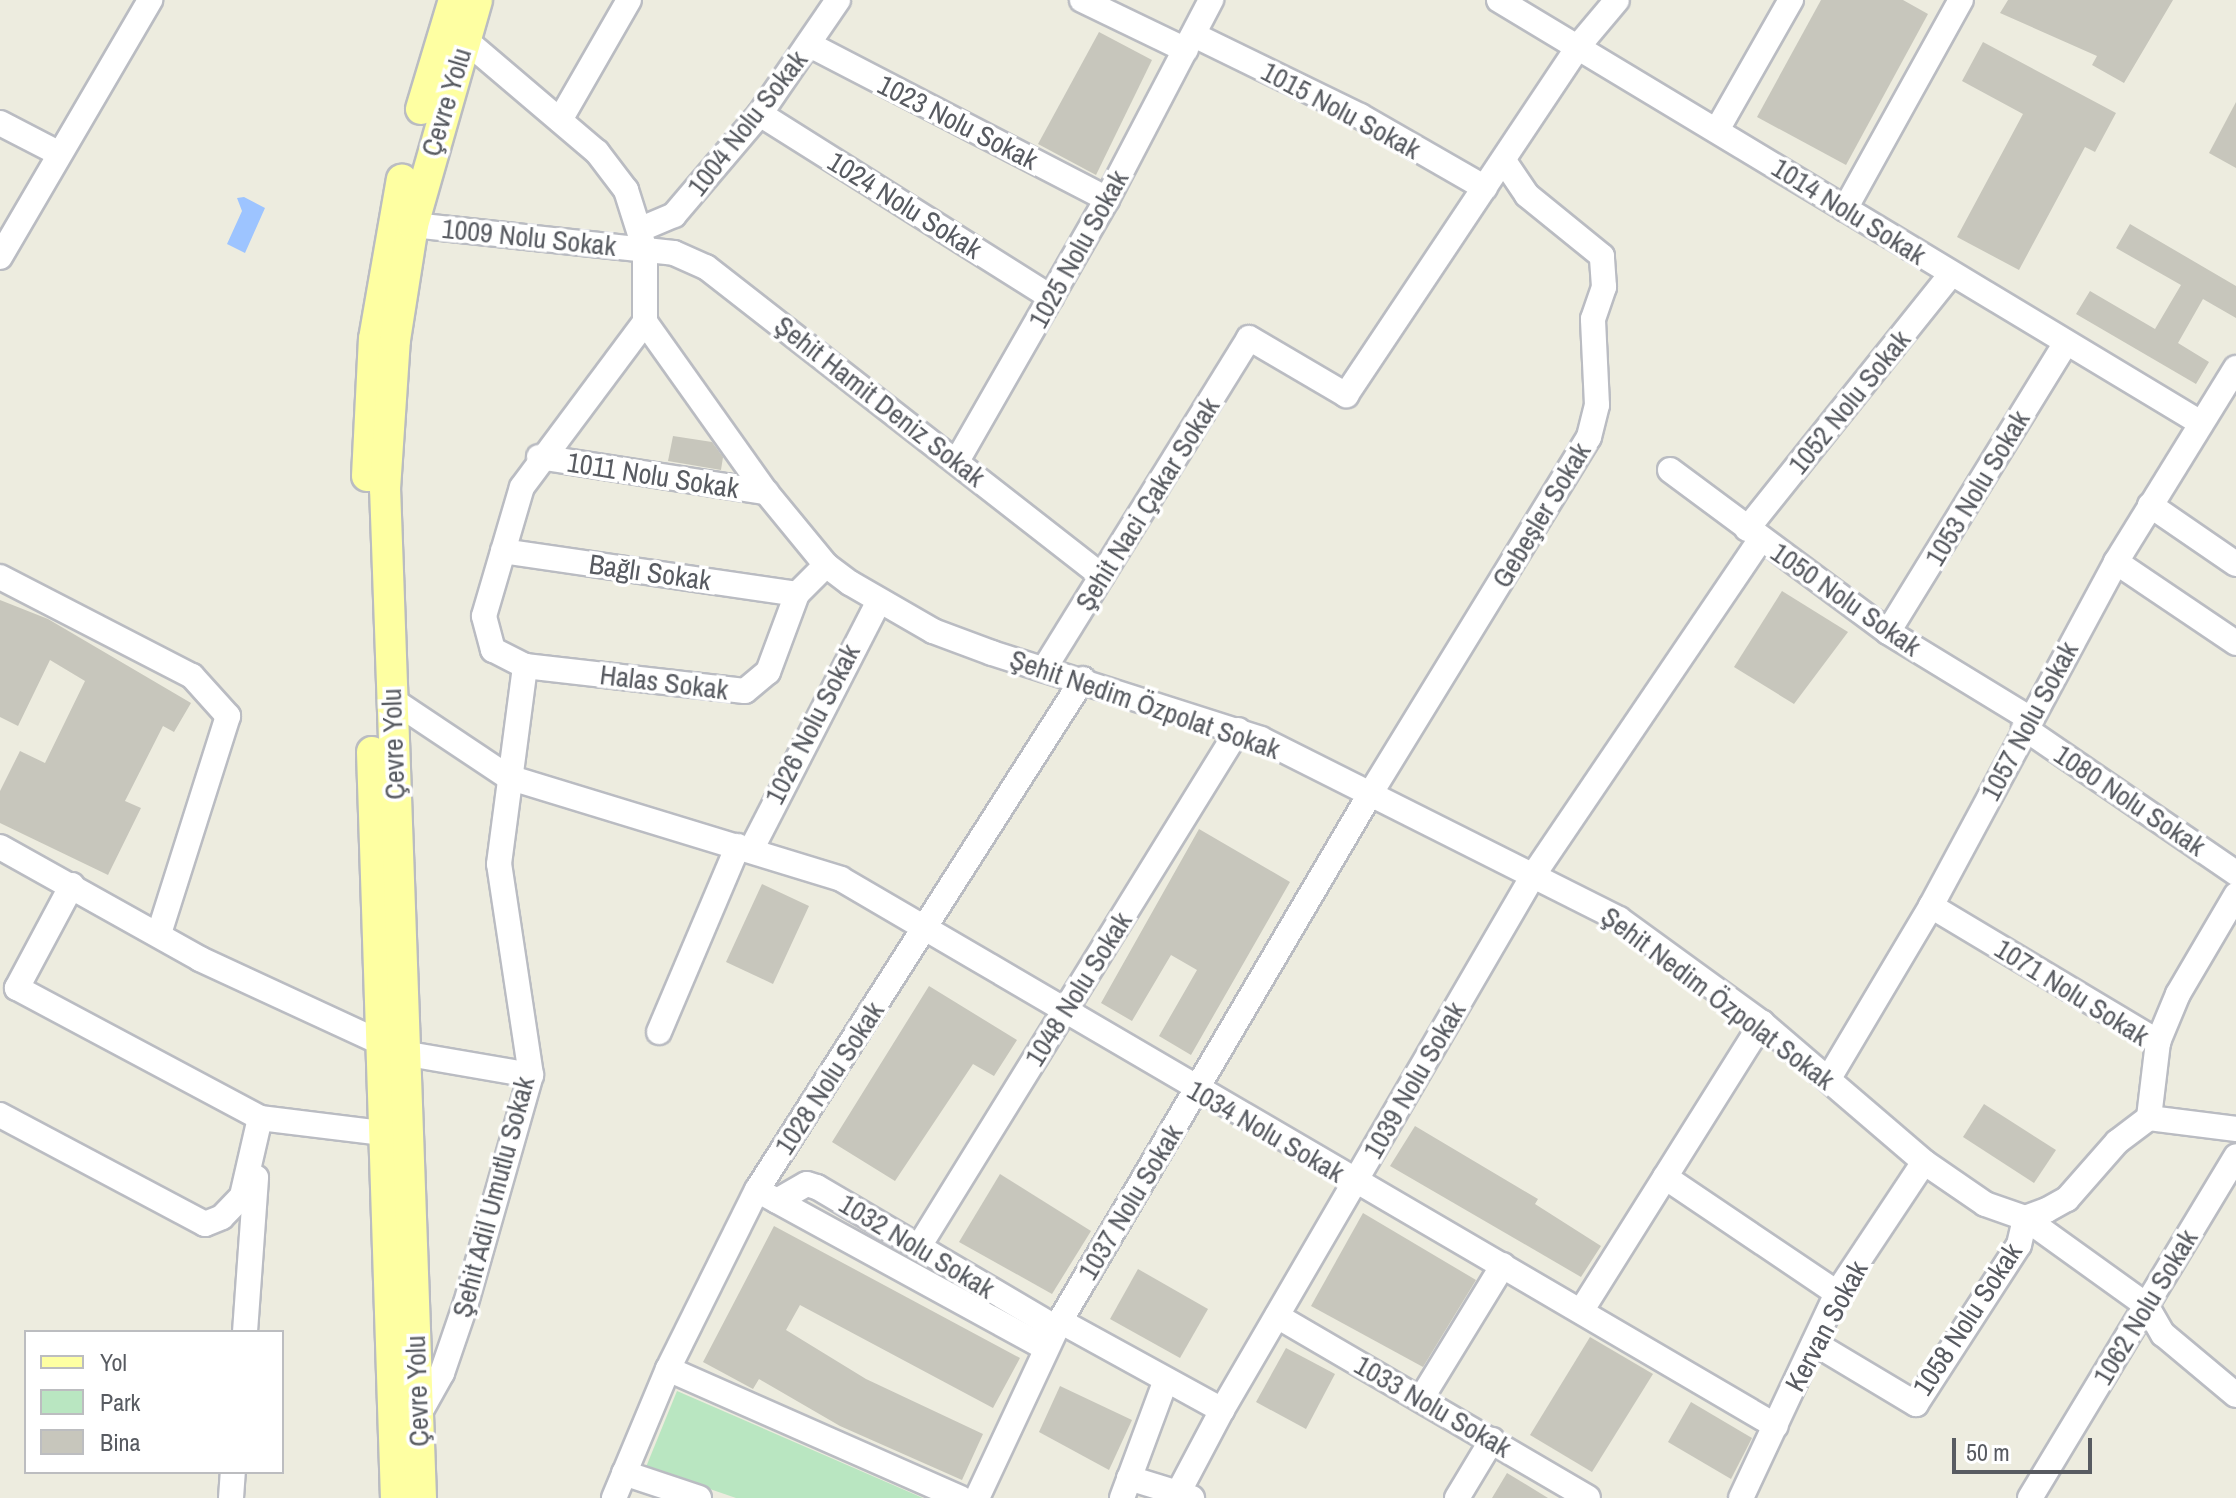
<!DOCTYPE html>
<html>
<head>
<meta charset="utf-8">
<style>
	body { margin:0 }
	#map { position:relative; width:2236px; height:1498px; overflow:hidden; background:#edecdf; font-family:"Archivo Narrow",sans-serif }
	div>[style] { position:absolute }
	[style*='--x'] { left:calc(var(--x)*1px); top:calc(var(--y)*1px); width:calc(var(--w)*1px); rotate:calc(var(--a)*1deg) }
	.green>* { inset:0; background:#b9e6c1 }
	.water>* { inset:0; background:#9dc4ff }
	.building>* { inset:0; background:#c7c6bc }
	.roads { filter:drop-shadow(2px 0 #babcc2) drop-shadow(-2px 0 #babcc2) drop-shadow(0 2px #babcc2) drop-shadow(0 -2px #babcc2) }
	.minor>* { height:24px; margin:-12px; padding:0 12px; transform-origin:12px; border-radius:12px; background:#fff }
	.major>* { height:30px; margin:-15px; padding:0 15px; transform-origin:15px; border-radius:15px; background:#feffa2 }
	span { translate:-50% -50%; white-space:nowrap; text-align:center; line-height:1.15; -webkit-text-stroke:7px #fff; paint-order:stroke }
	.street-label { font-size:28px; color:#585b61 }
	.legend { position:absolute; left:24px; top:1330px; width:260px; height:144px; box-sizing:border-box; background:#fff; border:2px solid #bcbdc0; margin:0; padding:10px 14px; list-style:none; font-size:24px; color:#585b61 }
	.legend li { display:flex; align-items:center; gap:16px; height:40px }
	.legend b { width:40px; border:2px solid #bcbdc0 }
	.scale { position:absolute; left:1952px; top:1438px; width:140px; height:36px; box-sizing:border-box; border:4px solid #585b61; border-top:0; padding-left:10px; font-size:24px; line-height:28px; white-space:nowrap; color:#585b61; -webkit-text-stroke:6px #fff; paint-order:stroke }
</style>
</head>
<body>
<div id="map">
	<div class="green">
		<div style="clip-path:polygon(677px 1391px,923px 1498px,736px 1498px,646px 1467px)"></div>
	</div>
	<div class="water">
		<div style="clip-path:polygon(244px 197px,265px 208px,245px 253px,227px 244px,242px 211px,237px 198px)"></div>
	</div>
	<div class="building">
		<div style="clip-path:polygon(1821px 0,1903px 0,1928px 14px,1846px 165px,1757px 117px)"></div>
		<div style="clip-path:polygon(2008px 0,2173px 0,2124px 83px,2092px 65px,2097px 56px,2000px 13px)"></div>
		<div style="clip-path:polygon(1099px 32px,1152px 60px,1096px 175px,1038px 144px)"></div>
		<div style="clip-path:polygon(1983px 42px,2116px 113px,2095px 152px,2085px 147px,2019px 270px,1957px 237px,2023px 114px,1962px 81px)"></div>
		<div style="clip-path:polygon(2236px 102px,2236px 168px,2209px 153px)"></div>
		<div style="clip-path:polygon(2130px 224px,2236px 286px,2236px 318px,2203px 299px,2178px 343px,2209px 362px,2196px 384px,2076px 314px,2090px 291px,2155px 329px,2181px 285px,2116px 248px)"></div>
		<div style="clip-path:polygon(673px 436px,712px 442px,723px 457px,721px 470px,668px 461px)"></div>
		<div style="clip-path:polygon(1782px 591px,1848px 632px,1794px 704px,1734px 667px)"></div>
		<div style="clip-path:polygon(0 600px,48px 619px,191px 703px,174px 732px,163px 726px,125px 801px,141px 808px,108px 875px,0 823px,0 791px,20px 751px,45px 763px,85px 681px,50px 660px,18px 726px,0 717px)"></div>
		<div style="clip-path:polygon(1199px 829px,1290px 882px,1191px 1055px,1159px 1036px,1197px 970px,1171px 955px,1132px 1021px,1101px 1003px)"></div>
		<div style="clip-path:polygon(762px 884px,809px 906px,773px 984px,726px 962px)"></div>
		<div style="clip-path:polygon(929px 986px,1017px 1040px,994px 1076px,973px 1064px,895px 1181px,832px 1142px)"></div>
		<div style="clip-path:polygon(1984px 1104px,2056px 1150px,2034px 1183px,1963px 1137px)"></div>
		<div style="clip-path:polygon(1415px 1126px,1538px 1199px,1535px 1204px,1601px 1246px,1581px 1277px,1390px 1166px)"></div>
		<div style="clip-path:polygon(1000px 1174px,1091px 1231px,1052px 1294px,959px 1242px)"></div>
		<div style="clip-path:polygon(1363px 1213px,1476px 1280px,1423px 1367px,1311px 1306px)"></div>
		<div style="clip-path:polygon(774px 1226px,1020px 1358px,993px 1408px,800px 1305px,786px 1330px,866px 1379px,983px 1434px,962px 1480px,840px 1426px,759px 1379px,753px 1389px,703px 1362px)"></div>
		<div style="clip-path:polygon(1138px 1269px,1208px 1309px,1180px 1358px,1110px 1319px)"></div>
		<div style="clip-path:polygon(1590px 1337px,1653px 1374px,1592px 1472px,1530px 1435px)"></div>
		<div style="clip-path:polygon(1286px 1348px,1335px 1374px,1306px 1429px,1256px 1402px)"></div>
		<div style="clip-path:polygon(1060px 1386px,1132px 1420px,1109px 1470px,1039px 1432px)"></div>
		<div style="clip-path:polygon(1691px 1402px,1752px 1438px,1731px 1479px,1668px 1442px)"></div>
		<div style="clip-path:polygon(1507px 1473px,1548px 1498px,1492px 1498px)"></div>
	</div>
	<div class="roads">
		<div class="minor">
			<div style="--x:1082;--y:0;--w:115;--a:25.7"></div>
			<div style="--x:1499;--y:0;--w:817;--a:31.08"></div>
			<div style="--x:460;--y:28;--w:12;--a:70"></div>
			<div style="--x:464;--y:39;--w:175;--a:40.4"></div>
			<div style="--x:597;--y:152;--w:48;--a:52.7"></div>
			<div style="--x:626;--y:190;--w:63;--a:72.4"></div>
			<div style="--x:645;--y:250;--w:72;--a:90"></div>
			<div style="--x:645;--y:322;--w:209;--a:54.6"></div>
			<div style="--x:766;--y:492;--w:94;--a:50.6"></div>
			<div style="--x:826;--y:565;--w:30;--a:37"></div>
			<div style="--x:850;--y:583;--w:96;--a:30"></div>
			<div style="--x:933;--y:631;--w:63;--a:20.4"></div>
			<div style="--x:992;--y:653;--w:282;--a:17.7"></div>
			<div style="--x:1261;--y:739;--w:401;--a:26.7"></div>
			<div style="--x:1619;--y:919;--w:177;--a:36"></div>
			<div style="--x:1762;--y:1023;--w:213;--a:40.6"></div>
			<div style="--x:1924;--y:1162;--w:74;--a:34.5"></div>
			<div style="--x:1985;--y:1204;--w:42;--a:19.3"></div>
			<div style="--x:2025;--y:1218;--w:23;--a:-20"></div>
			<div style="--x:2047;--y:1210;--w:23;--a:-29"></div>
			<div style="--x:2067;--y:1199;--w:76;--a:-48.7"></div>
			<div style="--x:2117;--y:1142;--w:40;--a:-37"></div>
			<div style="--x:2149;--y:1118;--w:88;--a:7.2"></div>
			<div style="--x:1194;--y:35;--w:185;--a:26"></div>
			<div style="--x:1360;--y:116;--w:144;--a:29.9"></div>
			<div style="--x:810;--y:45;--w:335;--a:27.4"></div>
			<div style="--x:760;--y:114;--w:344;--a:32.2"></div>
			<div style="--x:560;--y:120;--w:138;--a:-60.1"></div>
			<div style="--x:0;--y:123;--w:65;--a:27.3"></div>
			<div style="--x:1717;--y:130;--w:150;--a:-60.4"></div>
			<div style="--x:1845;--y:209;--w:239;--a:-61"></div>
			<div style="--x:413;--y:225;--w:262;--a:6.1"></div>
			<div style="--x:674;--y:253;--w:35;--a:24"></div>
			<div style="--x:706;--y:267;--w:502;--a:37.97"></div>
			<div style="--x:641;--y:229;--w:36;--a:-23"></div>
			<div style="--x:674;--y:215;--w:133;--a:-49.6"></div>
			<div style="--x:760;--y:114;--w:138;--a:-55.6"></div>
			<div style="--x:0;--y:257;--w:298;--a:-59.7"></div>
			<div style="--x:539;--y:457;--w:230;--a:8.8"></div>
			<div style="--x:957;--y:461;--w:302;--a:-60.2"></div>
			<div style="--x:1107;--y:199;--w:225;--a:-62.4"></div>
			<div style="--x:1670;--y:470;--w:272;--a:36.6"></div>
			<div style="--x:1888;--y:632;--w:165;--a:31.4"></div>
			<div style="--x:2150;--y:505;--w:104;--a:34.5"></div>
			<div style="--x:1747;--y:529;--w:327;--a:-51.3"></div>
			<div style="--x:503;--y:551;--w:297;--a:8.3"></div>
			<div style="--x:2116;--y:562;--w:145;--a:34"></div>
			<div style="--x:0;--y:577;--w:216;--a:27.3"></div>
			<div style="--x:192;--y:676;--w:54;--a:48"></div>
			<div style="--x:228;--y:716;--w:229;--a:107.6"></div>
			<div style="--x:1888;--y:632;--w:338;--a:-58.4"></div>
			<div style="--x:525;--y:666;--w:221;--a:6.5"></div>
			<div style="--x:745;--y:691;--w:30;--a:-40"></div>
			<div style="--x:768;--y:672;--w:83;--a:-69.6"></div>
			<div style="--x:797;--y:594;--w:41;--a:-45"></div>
			<div style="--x:1044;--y:669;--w:389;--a:-58.2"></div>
			<div style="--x:1249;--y:338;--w:113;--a:30.4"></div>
			<div style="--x:1346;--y:395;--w:422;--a:-56.3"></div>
			<div style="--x:1580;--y:44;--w:57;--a:-49.9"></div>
			<div style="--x:391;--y:699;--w:141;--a:33.7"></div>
			<div style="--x:508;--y:777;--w:348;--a:17"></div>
			<div style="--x:841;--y:879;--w:1083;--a:30.33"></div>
			<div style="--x:2024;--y:728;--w:257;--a:34.4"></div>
			<div style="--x:0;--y:847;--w:229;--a:29.2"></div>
			<div style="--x:200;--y:959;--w:198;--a:24.8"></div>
			<div style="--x:751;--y:850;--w:280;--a:-62.8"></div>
			<div style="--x:72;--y:885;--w:117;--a:118.1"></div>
			<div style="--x:17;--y:988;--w:276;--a:28.1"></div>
			<div style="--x:260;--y:1118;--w:124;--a:7"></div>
			<div style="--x:1931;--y:906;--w:265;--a:30.9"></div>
			<div style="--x:2158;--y:1042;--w:77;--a:96.8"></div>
			<div style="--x:659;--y:1032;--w:202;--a:-67"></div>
			<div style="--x:2158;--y:1042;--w:52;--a:-67.4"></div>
			<div style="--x:2178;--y:994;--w:115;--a:-59.6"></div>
			<div style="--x:403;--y:1053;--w:130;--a:9.8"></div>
			<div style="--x:1829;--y:1078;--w:200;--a:-59.3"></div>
			<div style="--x:1931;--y:906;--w:391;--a:-61.7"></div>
			<div style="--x:2116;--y:562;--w:228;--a:-58.3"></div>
			<div style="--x:0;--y:1115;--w:232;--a:28"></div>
			<div style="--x:205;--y:1224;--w:18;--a:-22"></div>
			<div style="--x:222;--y:1217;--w:29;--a:-46"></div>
			<div style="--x:242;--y:1196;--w:80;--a:-77"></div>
			<div style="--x:1665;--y:1177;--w:207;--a:34"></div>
			<div style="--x:757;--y:1190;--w:328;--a:28.7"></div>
			<div style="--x:777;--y:1201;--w:34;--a:-30"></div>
			<div style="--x:807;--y:1184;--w:10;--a:17"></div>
			<div style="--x:817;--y:1187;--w:277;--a:30.5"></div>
			<div style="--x:918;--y:1248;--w:609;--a:-58.29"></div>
			<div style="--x:1583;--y:1308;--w:337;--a:-57.9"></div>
			<div style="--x:1277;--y:1316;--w:360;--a:30.3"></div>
			<div style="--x:1060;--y:1321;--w:185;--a:28.8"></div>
			<div style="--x:1222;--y:1410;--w:94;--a:117.9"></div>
			<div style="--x:1178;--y:1493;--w:15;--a:20"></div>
			<div style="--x:245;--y:1332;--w:155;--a:-85.9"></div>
			<div style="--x:1814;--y:1343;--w:119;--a:30.9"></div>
			<div style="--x:1916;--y:1404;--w:189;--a:-57.1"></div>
			<div style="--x:2019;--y:1245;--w:28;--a:-77"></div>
			<div style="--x:2025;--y:1218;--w:149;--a:35.7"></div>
			<div style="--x:2146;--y:1305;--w:34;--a:60"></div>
			<div style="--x:2163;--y:1334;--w:95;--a:39.9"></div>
			<div style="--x:668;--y:1369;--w:320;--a:23.8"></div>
			<div style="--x:1421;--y:1399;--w:157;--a:-58.5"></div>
			<div style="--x:1222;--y:1410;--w:620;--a:-59.8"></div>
			<div style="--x:1534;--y:874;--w:405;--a:-55.9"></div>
			<div style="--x:418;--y:1416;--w:49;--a:-60.8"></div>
			<div style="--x:442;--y:1373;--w:74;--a:-71.1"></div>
			<div style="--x:466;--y:1303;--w:237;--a:-74.1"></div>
			<div style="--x:531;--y:1075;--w:213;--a:-98.6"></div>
			<div style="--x:499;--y:864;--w:200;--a:-82.5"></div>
			<div style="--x:525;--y:666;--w:36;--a:-153"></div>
			<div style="--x:493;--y:650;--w:35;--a:-105"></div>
			<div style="--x:484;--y:616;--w:134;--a:-73.6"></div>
			<div style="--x:522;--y:487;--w:206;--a:-53.3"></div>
			<div style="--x:624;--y:1473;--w:79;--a:18.4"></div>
			<div style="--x:1129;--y:1478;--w:51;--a:17"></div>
			<div style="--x:231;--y:1498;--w:26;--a:-86"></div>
			<div style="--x:614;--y:1498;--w:140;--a:-67.3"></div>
			<div style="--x:668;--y:1369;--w:200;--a:-63.6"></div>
			<div style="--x:757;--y:1190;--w:606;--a:-57.46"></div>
			<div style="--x:977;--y:1498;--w:195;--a:-64.9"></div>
			<div style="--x:1060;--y:1321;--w:615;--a:-59.52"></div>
			<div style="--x:1372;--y:791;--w:415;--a:-58.5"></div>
			<div style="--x:1589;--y:437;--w:33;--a:-76"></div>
			<div style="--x:1597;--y:405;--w:86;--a:-92.7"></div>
			<div style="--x:1593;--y:319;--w:34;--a:-71"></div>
			<div style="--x:1604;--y:287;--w:31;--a:-94"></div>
			<div style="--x:1602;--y:256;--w:97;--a:-140.9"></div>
			<div style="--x:1527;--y:195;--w:41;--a:-124.1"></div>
			<div style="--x:1122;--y:1498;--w:126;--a:-69.6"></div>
			<div style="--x:1457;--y:1498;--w:68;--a:-58.9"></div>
			<div style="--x:1741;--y:1498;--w:226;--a:-64.9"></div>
			<div style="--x:1837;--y:1293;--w:157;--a:-56.4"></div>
			<div style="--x:2030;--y:1498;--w:399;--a:-58.9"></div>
		</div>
		<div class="major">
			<div style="--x:421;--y:109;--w:114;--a:-73.2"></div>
			<div style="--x:367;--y:476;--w:137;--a:-87.1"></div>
			<div style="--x:374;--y:339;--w:162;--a:-80.1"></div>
			<div style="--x:372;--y:752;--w:746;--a:88.16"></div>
			<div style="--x:421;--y:1498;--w:1010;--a:-92.04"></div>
			<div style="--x:385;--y:489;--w:149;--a:-86.2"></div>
			<div style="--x:395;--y:340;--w:116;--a:-81.1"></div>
			<div style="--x:413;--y:225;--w:234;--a:-74.1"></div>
		</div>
	</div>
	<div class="street-label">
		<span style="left:446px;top:102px;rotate:-73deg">Çevre Yolu</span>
		<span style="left:1341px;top:110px;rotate:28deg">1015 Nolu Sokak</span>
		<span style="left:958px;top:122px;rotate:27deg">1023 Nolu Sokak</span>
		<span style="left:747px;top:123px;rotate:-52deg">1004 Nolu Sokak</span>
		<span style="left:905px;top:205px;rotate:32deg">1024 Nolu Sokak</span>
		<span style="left:1849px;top:211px;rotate:32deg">1014 Nolu Sokak</span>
		<span style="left:529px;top:237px;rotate:6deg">1009 Nolu Sokak</span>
		<span style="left:1078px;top:249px;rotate:-61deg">1025 Nolu Sokak</span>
		<span style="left:880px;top:401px;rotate:38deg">Şehit Hamit Deniz Sokak</span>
		<span style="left:1849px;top:402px;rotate:-51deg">1052 Nolu Sokak</span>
		<span style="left:653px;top:475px;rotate:9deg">1011 Nolu Sokak</span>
		<span style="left:1977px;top:488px;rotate:-59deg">1053 Nolu Sokak</span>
		<span style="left:1147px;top:504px;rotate:-58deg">Şehit Naci Çakar Sokak</span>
		<span style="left:1541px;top:515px;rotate:-59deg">Gebeşler Sokak</span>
		<span style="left:650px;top:572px;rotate:8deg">Bağlı Sokak</span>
		<span style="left:1846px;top:599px;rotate:35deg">1050 Nolu Sokak</span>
		<span style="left:664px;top:682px;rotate:7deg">Halas Sokak</span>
		<span style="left:1145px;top:704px;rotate:19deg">Şehit Nedim Özpolat Sokak</span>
		<span style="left:2029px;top:721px;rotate:-62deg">1057 Nolu Sokak</span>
		<span style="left:812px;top:724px;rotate:-63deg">1026 Nolu Sokak</span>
		<span style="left:393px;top:744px;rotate:-92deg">Çevre Yolu</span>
		<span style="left:2130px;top:800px;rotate:34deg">1080 Nolu Sokak</span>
		<span style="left:1078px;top:989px;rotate:-58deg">1048 Nolu Sokak</span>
		<span style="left:2072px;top:992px;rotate:32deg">1071 Nolu Sokak</span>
		<span style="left:1718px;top:998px;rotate:37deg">Şehit Nedim Özpolat Sokak</span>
		<span style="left:829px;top:1078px;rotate:-57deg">1028 Nolu Sokak</span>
		<span style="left:1414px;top:1080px;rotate:-60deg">1039 Nolu Sokak</span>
		<span style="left:1266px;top:1131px;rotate:30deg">1034 Nolu Sokak</span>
		<span style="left:493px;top:1197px;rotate:-75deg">Şehit Adil Umutlu Sokak</span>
		<span style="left:1130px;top:1202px;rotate:-59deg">1037 Nolu Sokak</span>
		<span style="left:917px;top:1246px;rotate:31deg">1032 Nolu Sokak</span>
		<span style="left:2145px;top:1307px;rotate:-59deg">1062 Nolu Sokak</span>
		<span style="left:1967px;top:1319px;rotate:-57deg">1058 Nolu Sokak</span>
		<span style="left:1826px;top:1326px;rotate:-62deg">Kervan Sokak</span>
		<span style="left:417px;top:1391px;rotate:-92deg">Çevre Yolu</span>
		<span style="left:1433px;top:1406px;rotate:30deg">1033 Nolu Sokak</span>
	</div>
	<ul class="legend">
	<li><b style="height:10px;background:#feffa2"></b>Yol</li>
	<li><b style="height:22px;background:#b9e6c1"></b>Park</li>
	<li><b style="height:22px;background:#c7c6bc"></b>Bina</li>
	</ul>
	<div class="scale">50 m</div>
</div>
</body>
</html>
